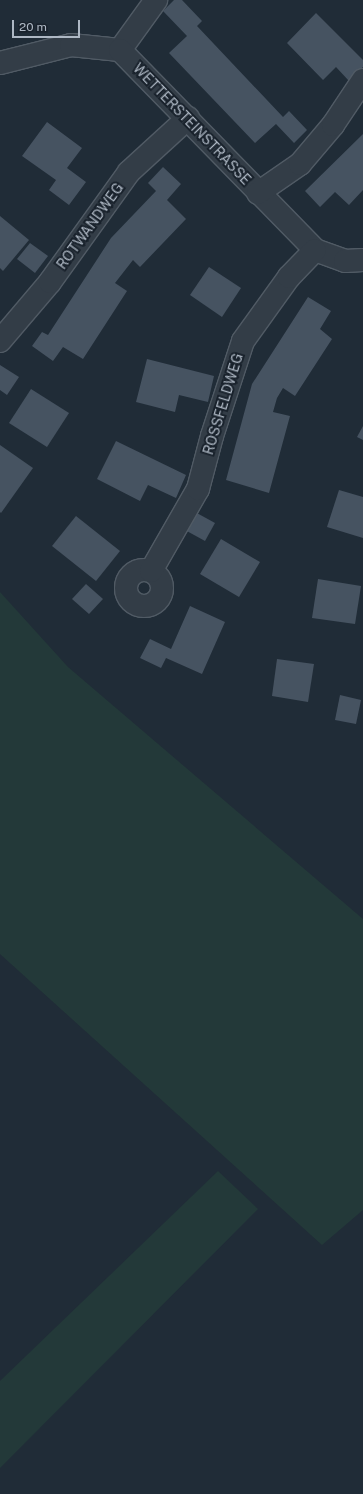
<!DOCTYPE html>
<html>
<head>
<meta charset="utf-8">
<style>
	body { margin:0 }
	#map { position:relative; width:363px; height:1494px; overflow:hidden; background:#202c37; font-family:"Public Sans",sans-serif }
	div>[style] { position:absolute }
	[style*='--x'] { left:calc(var(--x)*1px); top:calc(var(--y)*1px); width:calc(var(--w)*1px); rotate:calc(var(--a)*1deg) }
	.green>* { inset:0; background:#233939 }
	.building>* { inset:0; background:#465361 }
	.roads { filter:drop-shadow(1px 0 #515b65) drop-shadow(-1px 0 #515b65) drop-shadow(0 1px #515b65) drop-shadow(0 -1px #515b65) }
	.street>* { height:22px; margin:-11px; padding:0 11px; transform-origin:11px; border-radius:11px; background:#333d47 }
	.street>.ring { margin:-11px; padding:0; box-sizing:content-box; background:none; border:22px solid #333d47; border-radius:50% }
	span { translate:-50% -50%; white-space:nowrap; text-align:center; line-height:1.15; -webkit-text-stroke:4px #19222c; paint-order:stroke }
	.street-label { font-size:14px; color:#aeb8c4 }
	.scale { position:absolute; left:12px; top:20px; width:68px; height:18px; box-sizing:border-box; border:2px solid #aeb8c4; border-top:0; padding-left:5px; font-size:12px; line-height:14px; white-space:nowrap; color:#aeb8c4; -webkit-text-stroke:3px #19222c; paint-order:stroke }
</style>
</head>
<body>
<div id="map">
	<div class="green">
		<div style="clip-path:polygon(0 592px,68px 667px,363px 919px,363px 1210px,322px 1245px,0 954px)"></div>
		<div style="clip-path:polygon(218px 1171px,258px 1209px,0 1468px,0 1381px)"></div>
	</div>
	<div class="building">
		<div style="clip-path:polygon(174px 0,182px 0,202px 21px,197px 26px,283px 117px,289px 111px,307px 130px,294px 143px,276px 124px,255px 143px,169px 53px,187px 36px,163px 11px)"></div>
		<div style="clip-path:polygon(316px 13px,363px 60px,363px 67px,349px 81px,336px 67px,323px 80px,287px 43px)"></div>
		<div style="clip-path:polygon(47px 122px,82px 148px,67px 168px,86px 182px,69px 205px,49px 190px,56px 180px,22px 156px)"></div>
		<div style="clip-path:polygon(363px 134px,363px 190px,349px 205px,335px 192px,320px 207px,305px 191px)"></div>
		<div style="clip-path:polygon(163px 167px,181px 184px,167px 200px,186px 219px,140px 267px,133px 260px,115px 283px,127px 291px,83px 359px,63px 347px,53px 361px,32px 346px,42px 332px,48px 335px,111px 238px,156px 191px,148px 183px)"></div>
		<div style="clip-path:polygon(0 216px,29px 240px,3px 271px,0 268px)"></div>
		<div style="clip-path:polygon(30px 243px,48px 256px,35px 273px,17px 259px)"></div>
		<div style="clip-path:polygon(209px 267px,241px 288px,222px 317px,190px 295px)"></div>
		<div style="clip-path:polygon(308px 297px,331px 311px,320px 329px,332px 339px,295px 396px,283px 388px,277px 398px,273px 412px,290px 416px,269px 493px,226px 480px,252px 384px)"></div>
		<div style="clip-path:polygon(147px 359px,214px 376px,208px 402px,179px 395px,175px 412px,136px 402px)"></div>
		<div style="clip-path:polygon(0 365px,19px 377px,7px 395px,0 390px)"></div>
		<div style="clip-path:polygon(31px 389px,69px 413px,47px 447px,9px 423px)"></div>
		<div style="clip-path:polygon(363px 426px,363px 440px,357px 437px)"></div>
		<div style="clip-path:polygon(116px 441px,186px 475px,176px 498px,148px 485px,140px 501px,97px 479px)"></div>
		<div style="clip-path:polygon(0 445px,33px 468px,1px 513px,0 512px)"></div>
		<div style="clip-path:polygon(339px 490px,363px 497px,363px 538px,327px 527px)"></div>
		<div style="clip-path:polygon(195px 512px,215px 523px,205px 541px,185px 530px)"></div>
		<div style="clip-path:polygon(76px 516px,120px 551px,96px 581px,52px 546px)"></div>
		<div style="clip-path:polygon(221px 539px,260px 562px,239px 597px,200px 574px)"></div>
		<div style="clip-path:polygon(318px 579px,361px 586px,355px 624px,312px 618px)"></div>
		<div style="clip-path:polygon(86px 584px,103px 599px,89px 614px,72px 599px)"></div>
		<div style="clip-path:polygon(190px 606px,225px 622px,202px 674px,166px 658px,161px 668px,140px 658px,150px 639px,171px 649px)"></div>
		<div style="clip-path:polygon(277px 659px,314px 664px,308px 702px,272px 696px)"></div>
		<div style="clip-path:polygon(340px 695px,361px 700px,356px 724px,335px 720px)"></div>
	</div>
	<div class="roads">
		<div class="street">
			<div style="--x:120;--y:50;--w:62;--a:-54.2"></div>
			<div style="--x:0;--y:63;--w:73;--a:-14.2"></div>
			<div style="--x:71;--y:45;--w:49;--a:5.8"></div>
			<div style="--x:120;--y:50;--w:279;--a:45.7"></div>
			<div style="--x:315;--y:250;--w:32;--a:20"></div>
			<div style="--x:345;--y:261;--w:18;--a:-3"></div>
			<div style="--x:258;--y:193;--w:51;--a:-34.6"></div>
			<div style="--x:300;--y:164;--w:51;--a:-49.8"></div>
			<div style="--x:333;--y:125;--w:54;--a:-56.3"></div>
			<div style="--x:0;--y:341;--w:77;--a:-49.7"></div>
			<div style="--x:50;--y:282;--w:135;--a:-54.3"></div>
			<div style="--x:129;--y:172;--w:80;--a:-42.5"></div>
			<div class="ring" style="left:126px;top:570px;width:14px;height:14px"></div>
			<div style="--x:151;--y:571;--w:95;--a:-60.2"></div>
			<div style="--x:198;--y:489;--w:55;--a:-75.2"></div>
			<div style="--x:212;--y:436;--w:100;--a:-71.9"></div>
			<div style="--x:243;--y:341;--w:79;--a:-54.3"></div>
			<div style="--x:289;--y:277;--w:37;--a:-46"></div>
		</div>
	</div>
	<div class="street-label">
		<span style="left:192px;top:124px;rotate:46deg">WETTERSTEINSTRASSE</span>
		<span style="left:90px;top:226px;rotate:-54deg">ROTWANDWEG</span>
		<span style="left:223px;top:404px;rotate:-73deg">ROSSFELDWEG</span>
	</div>
	<div class="scale">20 m</div>
</div>
</body>
</html>
